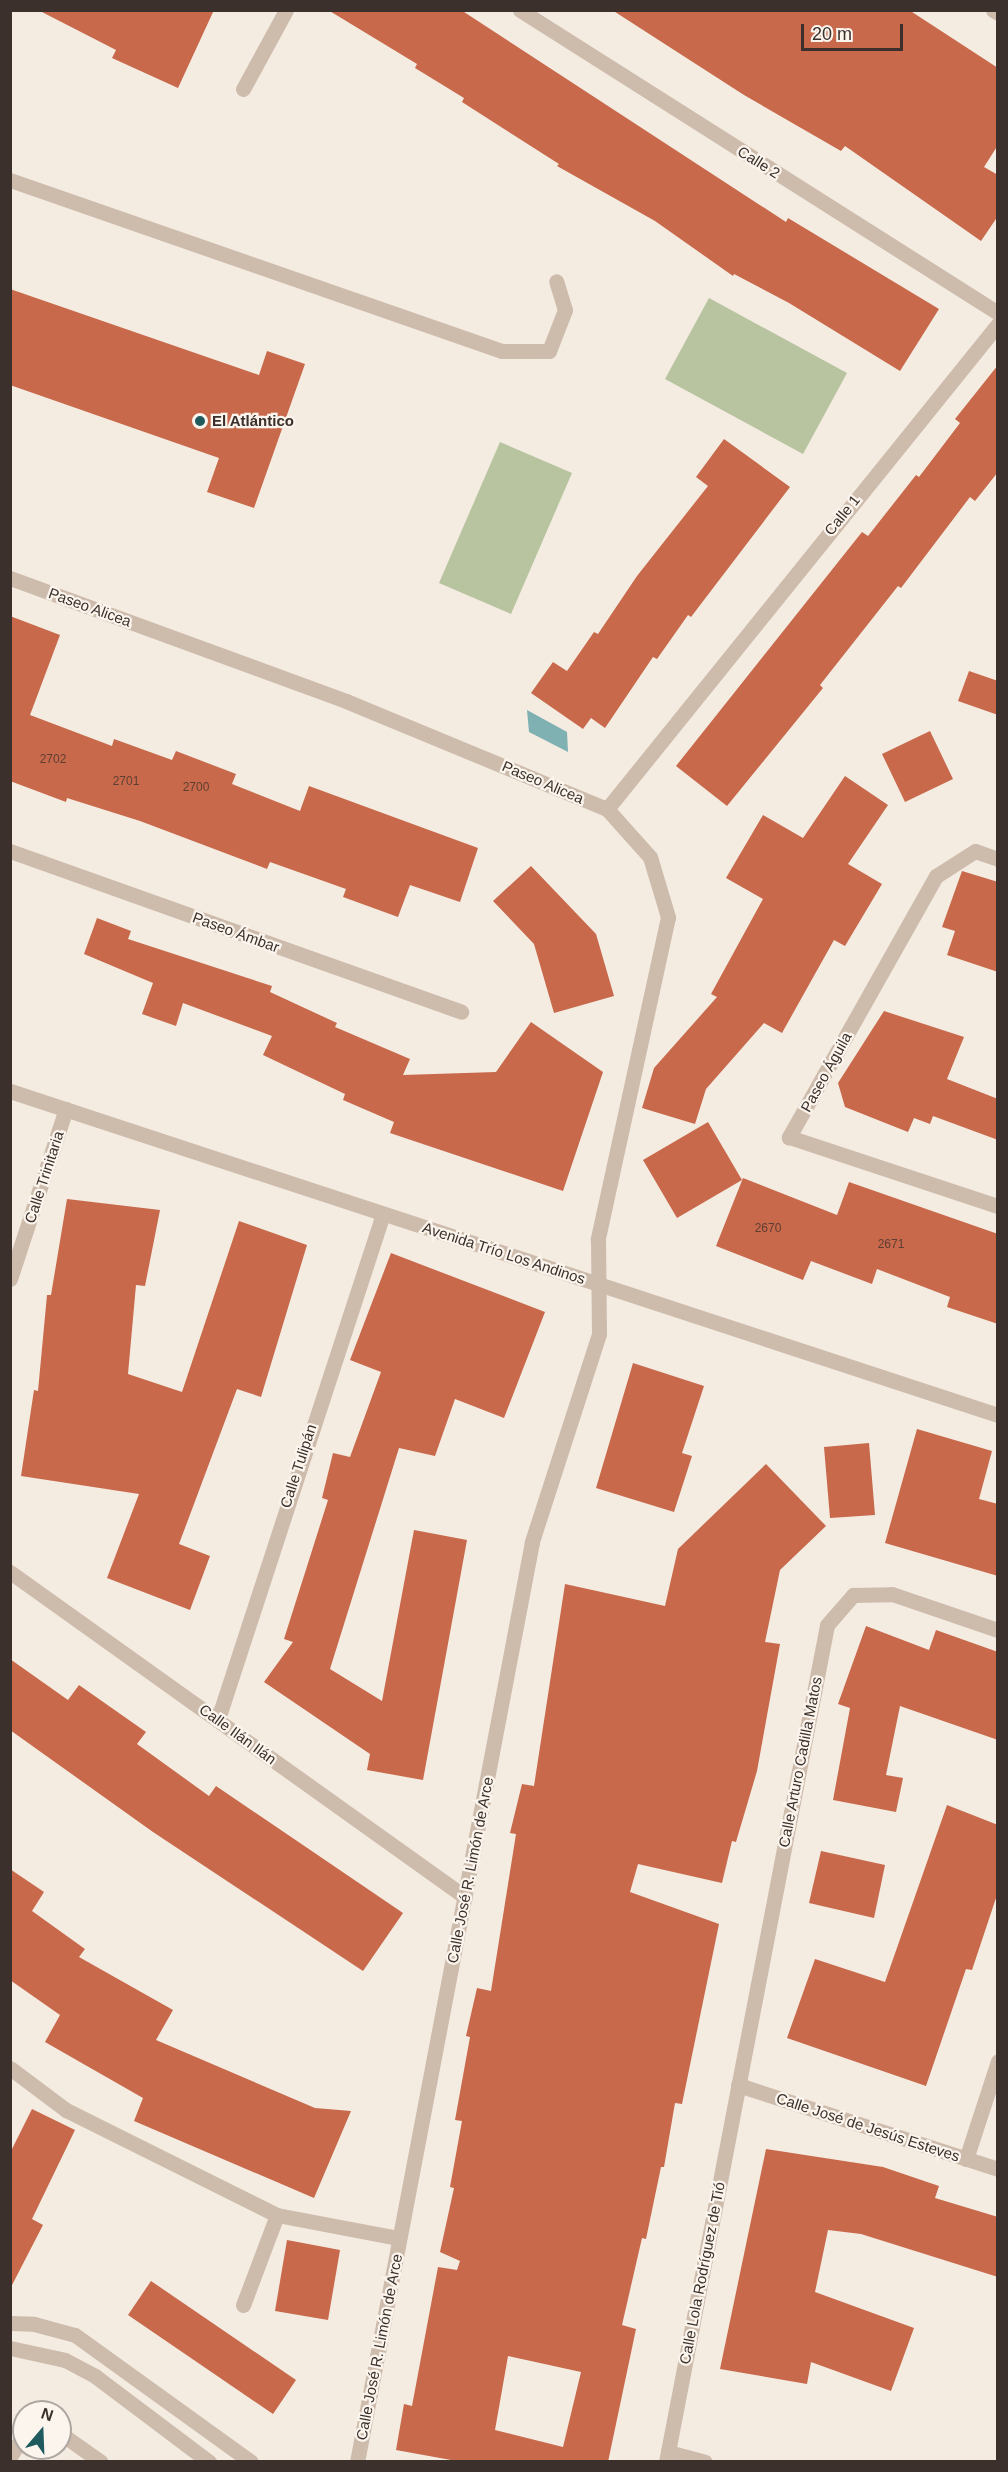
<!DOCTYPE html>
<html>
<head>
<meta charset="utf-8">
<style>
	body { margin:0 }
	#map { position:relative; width:1008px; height:2472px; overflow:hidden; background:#f4ebe1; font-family:Arial,sans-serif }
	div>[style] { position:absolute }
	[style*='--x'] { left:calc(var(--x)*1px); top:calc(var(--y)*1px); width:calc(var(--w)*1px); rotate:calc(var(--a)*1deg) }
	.green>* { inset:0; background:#b8c4a0 }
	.water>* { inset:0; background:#7fb0b2 }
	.building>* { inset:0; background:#c8694b }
	.service>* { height:15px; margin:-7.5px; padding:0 7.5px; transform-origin:7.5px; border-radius:7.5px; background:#cdbbac }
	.minor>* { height:15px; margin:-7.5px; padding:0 7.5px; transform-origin:7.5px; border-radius:7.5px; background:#cdbbac }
	.tertiary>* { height:15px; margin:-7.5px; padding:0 7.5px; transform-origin:7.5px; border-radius:7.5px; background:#cdbbac }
	.dots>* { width:16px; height:16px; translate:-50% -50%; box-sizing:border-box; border:3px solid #fbf5ee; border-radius:50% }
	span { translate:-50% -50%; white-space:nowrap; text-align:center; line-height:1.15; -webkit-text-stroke:4.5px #fbf5ee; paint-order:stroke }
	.number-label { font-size:12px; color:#5e3e33 }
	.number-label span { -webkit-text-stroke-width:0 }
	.street-label { font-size:15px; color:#3b302b }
	.poi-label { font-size:15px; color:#3b302b; font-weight:700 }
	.left { translate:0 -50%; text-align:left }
	.frame { position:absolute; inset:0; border:12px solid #3b302b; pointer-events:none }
	.north { position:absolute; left:12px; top:2400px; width:60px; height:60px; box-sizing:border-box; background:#fbf5ee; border:2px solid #aea6a0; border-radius:50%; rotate:19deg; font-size:16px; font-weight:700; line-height:24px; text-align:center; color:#3b302b }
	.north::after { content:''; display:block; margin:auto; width:21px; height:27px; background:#1f5a5e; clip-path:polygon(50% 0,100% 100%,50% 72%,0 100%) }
	.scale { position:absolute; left:801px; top:24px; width:102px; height:27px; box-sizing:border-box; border:3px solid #3b302b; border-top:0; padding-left:8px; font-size:18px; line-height:21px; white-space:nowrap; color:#3b302b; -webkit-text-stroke:4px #fbf5ee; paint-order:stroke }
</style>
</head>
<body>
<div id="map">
	<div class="green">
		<div style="clip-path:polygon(709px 298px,847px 373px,803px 454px,665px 379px)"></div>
		<div style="clip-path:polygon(500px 442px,572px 473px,511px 614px,439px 583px)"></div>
	</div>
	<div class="water">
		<div style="clip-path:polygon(527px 710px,567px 732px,568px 752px,529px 732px)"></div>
	</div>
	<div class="building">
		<div style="clip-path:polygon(38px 10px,214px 10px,178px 88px,112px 58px,116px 50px)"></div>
		<div style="clip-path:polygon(328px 10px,461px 10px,786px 222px,788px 218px,939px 309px,900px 371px,789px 303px,734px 274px,733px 276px,655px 221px,557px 166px,559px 164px,462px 102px,464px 98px,415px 68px,417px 64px)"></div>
		<div style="clip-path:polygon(612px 10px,909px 10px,998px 68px,998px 145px,984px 167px,998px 175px,998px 216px,981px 241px,845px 146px,841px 151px,744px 95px)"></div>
		<div style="clip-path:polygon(10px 289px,259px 375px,267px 351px,305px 364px,254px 508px,207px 492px,219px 458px,10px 385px)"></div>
		<div style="clip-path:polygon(998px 365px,998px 472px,975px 501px,970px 497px,901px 588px,898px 586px,820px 685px,823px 688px,727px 806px,676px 766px,862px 532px,868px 536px,916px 475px,919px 477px,960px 423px,955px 419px)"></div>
		<div style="clip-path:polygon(724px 439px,790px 487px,691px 617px,688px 615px,657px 659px,653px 657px,605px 728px,591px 718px,583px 729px,531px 693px,553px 662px,567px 671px,594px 632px,598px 634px,637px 576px,708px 486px,696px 477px)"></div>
		<div style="clip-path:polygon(10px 616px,60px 635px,30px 715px,112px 746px,114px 739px,172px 760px,176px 751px,236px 774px,232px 784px,300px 811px,309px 786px,478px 848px,460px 902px,410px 885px,398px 917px,343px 897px,346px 889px,270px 862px,267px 869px,140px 821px,67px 798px,66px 802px,10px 781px)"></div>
		<div style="clip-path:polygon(969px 671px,998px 681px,998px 715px,958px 701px)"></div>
		<div style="clip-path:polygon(930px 731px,953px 779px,905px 802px,882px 754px)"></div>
		<div style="clip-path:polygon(845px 776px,888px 805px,848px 864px,882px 884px,845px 946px,834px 940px,782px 1033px,764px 1023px,706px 1089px,695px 1124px,642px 1108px,654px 1068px,717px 997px,711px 994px,763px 899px,726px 878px,763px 815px,803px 838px)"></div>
		<div style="clip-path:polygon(531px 866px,596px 934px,614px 996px,554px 1013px,534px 944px,493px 901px)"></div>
		<div style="clip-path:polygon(962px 871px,998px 882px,998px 972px,947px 955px,955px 931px,942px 927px)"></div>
		<div style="clip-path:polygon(97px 918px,131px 931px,128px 939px,272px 986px,270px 992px,337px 1023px,335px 1027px,410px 1059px,403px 1075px,496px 1072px,531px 1022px,603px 1072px,563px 1191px,390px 1133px,394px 1122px,343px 1100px,345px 1094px,263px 1055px,272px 1036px,183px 1003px,176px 1026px,142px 1014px,153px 983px,84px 954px)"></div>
		<div style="clip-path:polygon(884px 1011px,964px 1037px,947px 1079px,998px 1099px,998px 1140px,933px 1116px,930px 1124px,914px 1118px,908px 1132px,845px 1107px,838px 1083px)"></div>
		<div style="clip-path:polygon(708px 1122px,742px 1180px,677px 1218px,643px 1160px)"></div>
		<div style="clip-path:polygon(743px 1178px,837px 1215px,849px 1182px,998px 1234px,998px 1324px,947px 1307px,950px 1297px,877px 1269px,872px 1284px,811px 1261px,803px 1280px,716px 1246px)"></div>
		<div style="clip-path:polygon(67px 1199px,160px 1210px,145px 1286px,136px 1285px,128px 1374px,182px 1392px,239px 1221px,307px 1245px,261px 1397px,237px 1389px,179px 1544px,210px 1556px,190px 1610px,107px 1578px,139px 1494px,21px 1476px,34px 1390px,38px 1391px,47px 1295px,51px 1295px)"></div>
		<div style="clip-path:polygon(391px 1253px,545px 1312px,504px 1418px,455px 1399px,435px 1456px,399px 1448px,330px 1669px,382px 1701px,414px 1530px,467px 1540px,423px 1780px,367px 1770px,370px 1754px,264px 1682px,293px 1642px,284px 1639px,328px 1500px,322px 1498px,333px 1453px,350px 1457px,381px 1372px,350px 1360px)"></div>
		<div style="clip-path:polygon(633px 1363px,704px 1386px,682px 1453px,692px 1456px,674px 1512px,596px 1488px)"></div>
		<div style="clip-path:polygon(917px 1429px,992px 1451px,979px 1499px,998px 1504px,998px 1576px,885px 1543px)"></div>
		<div style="clip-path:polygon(869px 1443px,875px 1515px,830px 1518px,824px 1447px)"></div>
		<div style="clip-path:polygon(evenodd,766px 1464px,826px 1526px,780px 1570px,765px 1642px,780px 1644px,768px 1710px,757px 1771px,736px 1842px,732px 1841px,722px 1883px,638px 1864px,630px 1892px,719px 1924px,682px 2104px,675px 2103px,664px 2167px,661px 2167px,646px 2239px,642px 2238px,622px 2325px,636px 2329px,608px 2462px,462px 2462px,396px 2450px,404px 2404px,412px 2406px,438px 2267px,457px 2270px,460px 2261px,440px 2252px,454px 2188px,450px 2187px,462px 2121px,455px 2120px,470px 2037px,466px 2036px,477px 1988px,491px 1991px,516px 1834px,510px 1833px,522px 1784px,534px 1786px,565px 1584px,665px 1606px,678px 1549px,766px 1464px,508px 2356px,581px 2372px,563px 2447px,495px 2430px,508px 2356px)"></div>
		<div style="clip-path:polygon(866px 1626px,929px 1650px,936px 1630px,998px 1652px,998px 1740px,900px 1706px,886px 1775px,903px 1778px,896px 1812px,833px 1800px,850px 1708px,838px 1704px)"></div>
		<div style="clip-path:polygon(10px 1659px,68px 1700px,79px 1685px,146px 1732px,137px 1744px,209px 1796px,216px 1786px,403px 1913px,363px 1971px,153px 1832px,10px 1730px)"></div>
		<div style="clip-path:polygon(947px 1805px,998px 1825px,998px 1892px,972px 1970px,966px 1969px,926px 2086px,787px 2038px,815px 1959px,885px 1982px)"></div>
		<div style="clip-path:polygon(821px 1851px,885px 1865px,874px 1918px,809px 1903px)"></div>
		<div style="clip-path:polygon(10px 1869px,44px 1892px,32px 1911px,85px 1949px,79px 1957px,173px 2010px,156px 2040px,315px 2108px,351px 2111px,314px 2198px,134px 2121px,143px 2098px,45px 2042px,60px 2015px,10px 1980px)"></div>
		<div style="clip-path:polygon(32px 2109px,75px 2130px,32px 2219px,43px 2225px,10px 2289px,10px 2153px)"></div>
		<div style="clip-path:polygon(766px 2149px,883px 2167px,939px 2186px,935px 2198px,998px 2217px,998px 2277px,861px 2234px,828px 2230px,815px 2292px,914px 2328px,891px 2391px,811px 2362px,807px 2384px,720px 2369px)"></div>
		<div style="clip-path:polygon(287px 2240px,340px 2250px,328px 2320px,275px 2311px)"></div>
		<div style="clip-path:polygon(151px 2281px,296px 2380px,273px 2414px,128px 2315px)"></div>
	</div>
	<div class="service">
		<div style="--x:10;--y:180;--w:521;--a:19.17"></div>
		<div style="--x:502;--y:351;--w:47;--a:0"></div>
		<div style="--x:549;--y:351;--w:44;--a:-68.7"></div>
		<div style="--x:565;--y:310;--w:30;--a:-107"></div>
		<div style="--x:10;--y:2068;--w:70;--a:36.9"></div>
		<div style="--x:66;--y:2110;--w:236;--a:26.5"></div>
		<div style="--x:277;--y:2215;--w:124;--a:10.7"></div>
		<div style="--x:243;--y:2305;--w:96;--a:-69.3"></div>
		<div style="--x:10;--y:2323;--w:24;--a:2"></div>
		<div style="--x:34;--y:2324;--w:42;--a:15"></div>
		<div style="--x:75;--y:2335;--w:217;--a:35.8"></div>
		<div style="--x:10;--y:2348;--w:56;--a:12.3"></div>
		<div style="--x:65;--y:2360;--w:34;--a:28"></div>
		<div style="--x:95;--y:2376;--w:143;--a:37"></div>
		<div style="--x:60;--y:2433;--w:50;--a:35.3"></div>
		<div style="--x:10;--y:2457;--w:27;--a:-59"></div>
	</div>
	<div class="minor">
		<div style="--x:520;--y:10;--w:566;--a:32.37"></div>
		<div style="--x:993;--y:10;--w:6;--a:31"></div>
		<div style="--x:243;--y:89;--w:90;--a:-61.4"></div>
		<div style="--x:10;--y:578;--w:358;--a:20.1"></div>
		<div style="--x:346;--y:701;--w:282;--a:22.5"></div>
		<div style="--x:607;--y:809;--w:64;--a:48.1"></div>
		<div style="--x:650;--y:857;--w:63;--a:73.3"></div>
		<div style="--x:668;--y:917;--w:330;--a:102.3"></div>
		<div style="--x:598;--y:1239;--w:95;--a:89.4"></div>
		<div style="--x:599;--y:1334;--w:219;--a:107.9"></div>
		<div style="--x:532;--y:1542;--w:936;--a:100.77"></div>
		<div style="--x:607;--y:809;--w:623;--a:-51.12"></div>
		<div style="--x:10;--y:851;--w:479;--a:19.6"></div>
		<div style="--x:998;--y:859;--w:24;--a:-161"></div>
		<div style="--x:975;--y:851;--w:46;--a:147.3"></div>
		<div style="--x:936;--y:876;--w:300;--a:119.4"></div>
		<div style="--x:789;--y:1137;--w:220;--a:18.3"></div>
		<div style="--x:10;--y:1279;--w:179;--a:-71.8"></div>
		<div style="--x:10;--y:1572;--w:559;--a:35.54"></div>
		<div style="--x:218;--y:1719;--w:531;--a:-71.91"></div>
		<div style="--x:738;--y:2085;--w:273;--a:17.9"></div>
		<div style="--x:966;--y:2159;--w:103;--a:-71.9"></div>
		<div style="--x:668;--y:2452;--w:38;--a:15"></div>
		<div style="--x:666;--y:2462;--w:852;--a:-79.11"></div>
		<div style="--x:827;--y:1625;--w:40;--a:-49"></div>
		<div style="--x:853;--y:1595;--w:39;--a:-1"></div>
		<div style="--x:892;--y:1594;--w:112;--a:18.8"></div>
	</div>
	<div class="tertiary">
		<div style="--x:10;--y:1091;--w:1040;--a:18.16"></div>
	</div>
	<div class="dots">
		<div style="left:200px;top:421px;background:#1f5a5e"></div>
	</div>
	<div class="number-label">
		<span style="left:53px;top:760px">2702</span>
		<span style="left:126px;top:782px">2701</span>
		<span style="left:196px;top:788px">2700</span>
		<span style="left:768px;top:1229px">2670</span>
		<span style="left:891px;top:1245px">2671</span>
	</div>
	<div class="street-label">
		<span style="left:759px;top:162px;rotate:32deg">Calle 2</span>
		<span style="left:842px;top:515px;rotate:-51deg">Calle 1</span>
		<span style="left:90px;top:607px;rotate:20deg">Paseo Alicea</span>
		<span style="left:543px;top:782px;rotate:23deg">Paseo Alicea</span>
		<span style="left:236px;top:932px;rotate:20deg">Paseo Ámbar</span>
		<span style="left:826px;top:1072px;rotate:-61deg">Paseo Águila</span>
		<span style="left:44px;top:1177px;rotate:-72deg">Calle Trinitaria</span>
		<span style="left:504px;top:1253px;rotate:18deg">Avenida Trío Los Andinos</span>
		<span style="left:298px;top:1466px;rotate:-72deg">Calle Tulipán</span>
		<span style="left:238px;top:1734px;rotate:36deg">Calle Ilán Ilán</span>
		<span style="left:800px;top:1762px;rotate:-79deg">Calle Arturo Cadilla Matos</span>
		<span style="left:470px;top:1870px;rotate:-79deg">Calle José R. Limón de Arce</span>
		<span style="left:868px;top:2127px;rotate:18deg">Calle José de Jesús Esteves</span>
		<span style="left:702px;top:2273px;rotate:-79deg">Calle Lola Rodríguez de Tió</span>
		<span style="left:379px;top:2347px;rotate:-79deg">Calle José R. Limón de Arce</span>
	</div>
	<div class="poi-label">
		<span class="left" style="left:212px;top:421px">El Atlántico</span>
	</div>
	<div class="frame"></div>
	<div class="north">N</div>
	<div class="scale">20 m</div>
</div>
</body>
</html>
